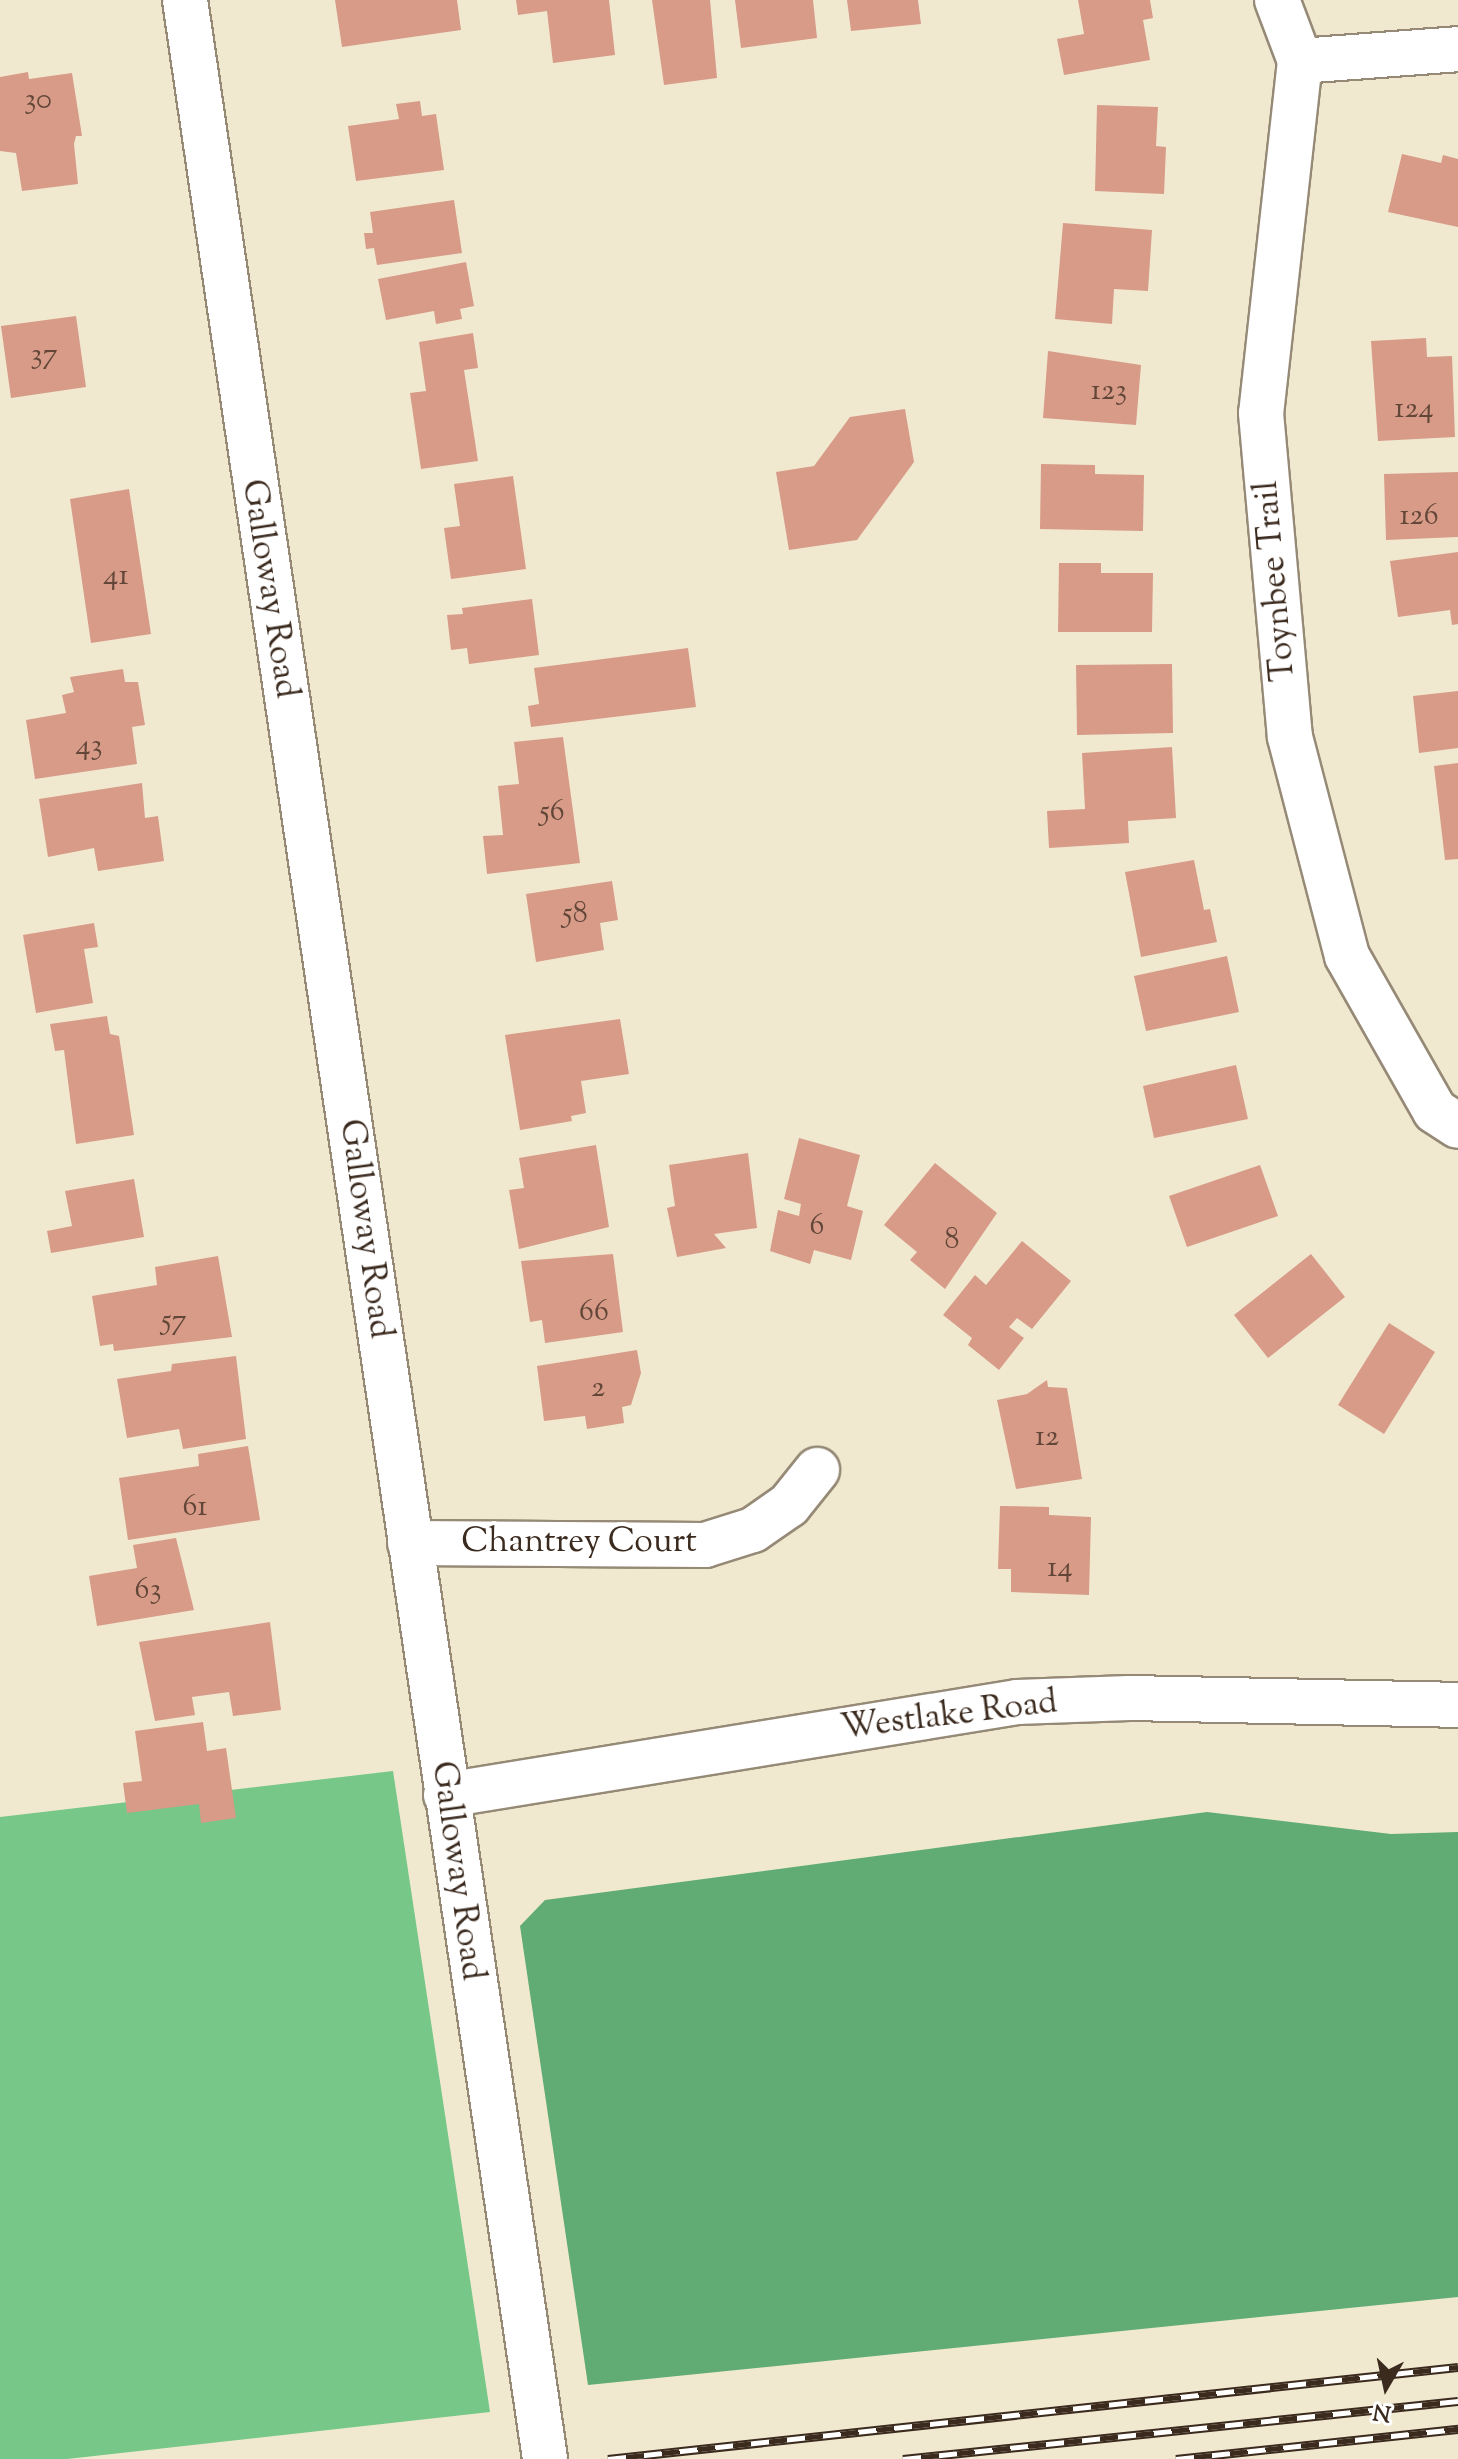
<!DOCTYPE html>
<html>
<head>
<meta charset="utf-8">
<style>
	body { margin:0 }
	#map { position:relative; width:1458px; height:2459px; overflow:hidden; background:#f0e9d0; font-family:"Sorts Mill Goudy",serif }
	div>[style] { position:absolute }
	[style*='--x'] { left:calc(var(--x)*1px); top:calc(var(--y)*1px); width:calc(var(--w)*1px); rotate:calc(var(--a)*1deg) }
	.green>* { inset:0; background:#76c788 }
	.forest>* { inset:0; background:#60ac74 }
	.building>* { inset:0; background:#d79b88 }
	.roads { filter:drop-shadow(2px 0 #968a77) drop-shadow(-2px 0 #968a77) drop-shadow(0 2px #968a77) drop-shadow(0 -2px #968a77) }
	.minor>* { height:44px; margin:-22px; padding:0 22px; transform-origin:22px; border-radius:22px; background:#fff }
	.tertiary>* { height:44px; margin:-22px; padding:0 22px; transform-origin:22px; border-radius:22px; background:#fff }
	.rail>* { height:9px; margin-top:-4.5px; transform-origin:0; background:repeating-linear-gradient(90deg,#fff 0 18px,#3b2a1e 0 36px); box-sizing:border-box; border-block:2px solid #3b2a1e }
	span { translate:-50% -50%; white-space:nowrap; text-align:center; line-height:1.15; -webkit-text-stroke:8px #fff; paint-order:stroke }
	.number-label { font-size:30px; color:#624638 }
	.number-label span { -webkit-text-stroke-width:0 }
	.street-label { font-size:34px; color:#3b2a1e }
	.north { position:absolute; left:1346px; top:2347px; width:80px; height:80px; -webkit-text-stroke:6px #fff; paint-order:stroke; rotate:189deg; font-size:22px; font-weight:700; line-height:32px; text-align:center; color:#3b2a1e }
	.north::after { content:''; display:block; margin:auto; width:28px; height:36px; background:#3b2a1e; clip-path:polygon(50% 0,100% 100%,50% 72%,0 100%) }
</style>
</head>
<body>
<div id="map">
	<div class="green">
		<div style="clip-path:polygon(393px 1771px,490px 2412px,67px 2459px,0 2459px,0 1817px)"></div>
	</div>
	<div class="forest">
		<div style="clip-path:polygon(1207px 1812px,1391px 1834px,1458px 1832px,1458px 2297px,588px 2385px,520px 1926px,545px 1900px)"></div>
	</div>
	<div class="building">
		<div style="clip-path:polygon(335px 0,457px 0,461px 30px,342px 47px)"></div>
		<div style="clip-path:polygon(516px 0,609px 0,615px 55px,553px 63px,547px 11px,518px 15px)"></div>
		<div style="clip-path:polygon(652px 0,710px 0,717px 78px,664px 85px)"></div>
		<div style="clip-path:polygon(735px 0,813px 0,817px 38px,741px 48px)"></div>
		<div style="clip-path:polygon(847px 0,918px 0,921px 24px,851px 31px)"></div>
		<div style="clip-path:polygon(1078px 0,1150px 0,1153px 18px,1143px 20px,1150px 60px,1064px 75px,1057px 39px,1084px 34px)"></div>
		<div style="clip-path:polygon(28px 72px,29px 79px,72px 73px,82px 136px,76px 136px,74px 144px,78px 184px,22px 191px,16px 153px,0 151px,0 77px)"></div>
		<div style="clip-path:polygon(420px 101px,422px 116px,436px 114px,444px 170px,356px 181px,348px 126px,399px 119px,396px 104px)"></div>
		<div style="clip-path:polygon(1097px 105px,1158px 107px,1156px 146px,1166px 147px,1164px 194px,1095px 191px)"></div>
		<div style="clip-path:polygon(1402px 154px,1441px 163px,1443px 155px,1458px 159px,1458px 227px,1388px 212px)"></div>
		<div style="clip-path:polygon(454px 200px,462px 253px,377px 265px,374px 248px,366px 249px,364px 233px,373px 233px,370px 212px)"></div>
		<div style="clip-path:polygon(1063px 223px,1152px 230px,1148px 291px,1114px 289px,1112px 324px,1055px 319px)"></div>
		<div style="clip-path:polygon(466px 262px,474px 306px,460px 309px,462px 319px,436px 324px,434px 311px,386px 320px,378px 279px)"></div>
		<div style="clip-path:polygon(76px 316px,86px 387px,11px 398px,1px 326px)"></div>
		<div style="clip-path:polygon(473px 333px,478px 368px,464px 370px,478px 461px,421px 469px,410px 393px,426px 391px,419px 342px)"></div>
		<div style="clip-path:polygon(1426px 338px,1427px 357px,1452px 356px,1455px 437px,1378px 441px,1371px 341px)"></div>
		<div style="clip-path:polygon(1048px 351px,1141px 365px,1136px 425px,1043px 418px)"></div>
		<div style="clip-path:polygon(905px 409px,914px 462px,857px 540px,789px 550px,776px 472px,814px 466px,850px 417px)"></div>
		<div style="clip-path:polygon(1041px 464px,1095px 465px,1095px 474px,1144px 475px,1143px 531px,1040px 529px)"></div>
		<div style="clip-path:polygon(1458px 472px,1458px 537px,1386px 540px,1384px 474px)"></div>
		<div style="clip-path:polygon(513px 476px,526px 569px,451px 579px,444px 528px,460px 526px,454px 484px)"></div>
		<div style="clip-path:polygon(129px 489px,151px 634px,91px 643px,70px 499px)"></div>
		<div style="clip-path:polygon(1458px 552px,1458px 624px,1452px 625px,1450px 610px,1398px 617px,1390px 561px)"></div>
		<div style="clip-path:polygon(1059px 563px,1101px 563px,1101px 573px,1153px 573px,1152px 632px,1058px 632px)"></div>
		<div style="clip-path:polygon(532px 599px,539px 655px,469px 664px,467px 648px,451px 650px,447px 615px,463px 614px,462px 608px)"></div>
		<div style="clip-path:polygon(688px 648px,696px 707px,531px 727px,528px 706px,539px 704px,534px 668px)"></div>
		<div style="clip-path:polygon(1172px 664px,1173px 733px,1077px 735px,1076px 665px)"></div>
		<div style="clip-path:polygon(123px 669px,125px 682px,138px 682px,145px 725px,132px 727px,137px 764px,35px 779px,26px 720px,66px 713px,62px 695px,74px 692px,70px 677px)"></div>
		<div style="clip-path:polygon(1458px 691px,1458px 748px,1419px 753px,1413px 696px)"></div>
		<div style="clip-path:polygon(563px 737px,580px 863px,487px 874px,483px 836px,503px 835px,498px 786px,519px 784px,514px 742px)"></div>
		<div style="clip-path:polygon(1172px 747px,1176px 818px,1128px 821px,1129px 843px,1049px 848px,1047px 811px,1085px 809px,1082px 753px)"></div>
		<div style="clip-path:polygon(1458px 763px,1458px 859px,1445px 860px,1434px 766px)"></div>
		<div style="clip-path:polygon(142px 783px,145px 818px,158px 816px,164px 861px,98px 871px,94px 848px,48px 857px,39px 799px)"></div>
		<div style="clip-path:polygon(1194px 860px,1204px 910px,1210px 909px,1217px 942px,1141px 957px,1125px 872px)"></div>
		<div style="clip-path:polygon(612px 881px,618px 920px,600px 923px,604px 950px,536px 962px,526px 894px)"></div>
		<div style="clip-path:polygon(94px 923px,98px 947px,84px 949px,93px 1003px,36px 1013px,23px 935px)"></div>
		<div style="clip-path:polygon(1227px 956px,1239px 1012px,1146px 1031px,1134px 976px)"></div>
		<div style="clip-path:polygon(107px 1016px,110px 1034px,119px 1036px,134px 1135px,76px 1144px,64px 1050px,55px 1051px,50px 1024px)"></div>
		<div style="clip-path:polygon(620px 1019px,629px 1074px,581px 1081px,586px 1113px,571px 1116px,572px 1121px,520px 1130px,505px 1035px)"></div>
		<div style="clip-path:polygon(1236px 1065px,1248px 1119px,1154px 1138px,1143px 1086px)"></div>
		<div style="clip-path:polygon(799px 1138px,860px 1155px,847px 1206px,863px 1211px,851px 1260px,814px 1250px,810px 1264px,770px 1251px,778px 1210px,799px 1216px,801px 1204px,784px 1199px)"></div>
		<div style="clip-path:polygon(596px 1145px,609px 1227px,519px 1249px,509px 1190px,524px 1188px,519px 1158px)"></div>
		<div style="clip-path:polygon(748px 1153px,757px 1228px,714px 1234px,726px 1248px,677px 1257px,667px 1208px,675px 1206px,669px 1165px)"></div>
		<div style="clip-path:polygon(935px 1163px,997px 1213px,945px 1289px,910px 1260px,917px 1252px,884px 1225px)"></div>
		<div style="clip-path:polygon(1260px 1165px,1278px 1216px,1187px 1247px,1169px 1196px)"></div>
		<div style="clip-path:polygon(134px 1179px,144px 1237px,51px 1253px,47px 1231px,72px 1226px,65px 1191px)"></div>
		<div style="clip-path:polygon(1022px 1241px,1071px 1281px,1032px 1329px,1017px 1318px,1009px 1327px,1024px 1338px,999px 1370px,968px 1345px,972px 1338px,943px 1315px,975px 1275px,986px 1285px)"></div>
		<div style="clip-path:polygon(613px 1254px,623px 1332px,545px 1343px,542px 1320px,530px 1322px,521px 1261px)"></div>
		<div style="clip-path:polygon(1311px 1254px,1345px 1297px,1268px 1358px,1234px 1315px)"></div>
		<div style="clip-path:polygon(218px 1256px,232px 1337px,114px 1351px,113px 1344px,100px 1346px,92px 1296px,157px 1285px,155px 1267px)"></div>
		<div style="clip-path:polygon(1389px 1323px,1435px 1352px,1384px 1434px,1338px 1405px)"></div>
		<div style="clip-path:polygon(637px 1350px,641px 1373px,631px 1405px,622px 1407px,624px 1423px,587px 1429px,585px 1416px,544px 1421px,537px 1366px)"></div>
		<div style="clip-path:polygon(236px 1356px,246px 1439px,183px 1449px,179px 1429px,127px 1438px,117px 1379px,171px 1371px,172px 1364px)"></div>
		<div style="clip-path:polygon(1047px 1380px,1048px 1387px,1067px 1388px,1082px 1479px,1016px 1489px,997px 1400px,1027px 1394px)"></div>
		<div style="clip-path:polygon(248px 1446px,260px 1520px,128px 1540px,119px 1478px,199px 1466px,198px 1454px)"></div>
		<div style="clip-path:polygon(1000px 1506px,1049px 1507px,1049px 1515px,1091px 1517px,1089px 1595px,1011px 1592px,1011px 1569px,998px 1569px)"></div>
		<div style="clip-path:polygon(176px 1538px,194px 1610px,97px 1626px,89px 1576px,137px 1568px,133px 1545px)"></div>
		<div style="clip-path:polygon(270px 1622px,281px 1710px,233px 1716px,229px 1692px,192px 1697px,195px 1715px,155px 1721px,139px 1642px)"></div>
		<div style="clip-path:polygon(203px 1722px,207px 1751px,226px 1748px,236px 1818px,201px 1823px,199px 1804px,127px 1813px,123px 1783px,142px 1781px,135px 1731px)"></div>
	</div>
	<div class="roads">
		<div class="minor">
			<div style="--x:1277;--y:0;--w:65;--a:69.3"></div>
			<div style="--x:1300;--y:61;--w:354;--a:96.3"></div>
			<div style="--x:1261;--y:413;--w:325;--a:84.9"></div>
			<div style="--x:1290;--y:737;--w:226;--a:75.4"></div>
			<div style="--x:1347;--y:956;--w:178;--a:60.4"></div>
			<div style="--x:1435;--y:1111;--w:27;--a:33"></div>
			<div style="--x:1300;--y:61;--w:158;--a:-4.3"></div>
			<div style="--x:410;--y:1543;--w:295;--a:0.4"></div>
			<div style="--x:705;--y:1545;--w:50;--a:-17.4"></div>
			<div style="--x:753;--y:1530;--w:44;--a:-34.8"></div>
			<div style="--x:789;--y:1505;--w:45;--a:-51.3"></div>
			<div style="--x:446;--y:1795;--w:579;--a:-9.25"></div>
			<div style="--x:1017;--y:1702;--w:112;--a:-2"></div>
			<div style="--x:1129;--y:1698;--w:329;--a:1.2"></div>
		</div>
		<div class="tertiary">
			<div style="--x:185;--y:0;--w:2485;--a:81.67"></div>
		</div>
	</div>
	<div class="rail">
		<div style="--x:608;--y:2459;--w:855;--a:-6.18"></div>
		<div style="--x:903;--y:2459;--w:558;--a:-5.97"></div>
		<div style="--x:1176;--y:2459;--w:284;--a:-6.1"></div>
	</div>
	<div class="number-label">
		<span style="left:38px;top:101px">30</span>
		<span style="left:44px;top:356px">37</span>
		<span style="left:1109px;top:392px">123</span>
		<span style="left:1414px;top:410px">124</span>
		<span style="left:1419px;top:517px">126</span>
		<span style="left:116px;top:577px">41</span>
		<span style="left:89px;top:747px">43</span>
		<span style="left:552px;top:813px">56</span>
		<span style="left:575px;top:915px">58</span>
		<span style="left:817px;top:1227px">6</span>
		<span style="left:952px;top:1241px">8</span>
		<span style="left:594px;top:1313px">66</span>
		<span style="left:174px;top:1322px">57</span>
		<span style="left:598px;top:1389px">2</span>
		<span style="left:1047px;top:1438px">12</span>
		<span style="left:195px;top:1508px">61</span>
		<span style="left:1060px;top:1569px">14</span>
		<span style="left:148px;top:1591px">63</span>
	</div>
	<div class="street-label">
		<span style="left:1276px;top:581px;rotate:-95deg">Toynbee Trail</span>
		<span style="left:269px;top:589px;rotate:81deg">Galloway Road</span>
		<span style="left:365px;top:1229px;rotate:82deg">Galloway Road</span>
		<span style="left:579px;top:1543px">Chantrey Court</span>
		<span style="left:949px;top:1716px;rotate:-7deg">Westlake Road</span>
		<span style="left:457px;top:1871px;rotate:82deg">Galloway Road</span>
	</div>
	<div class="north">N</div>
</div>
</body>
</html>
